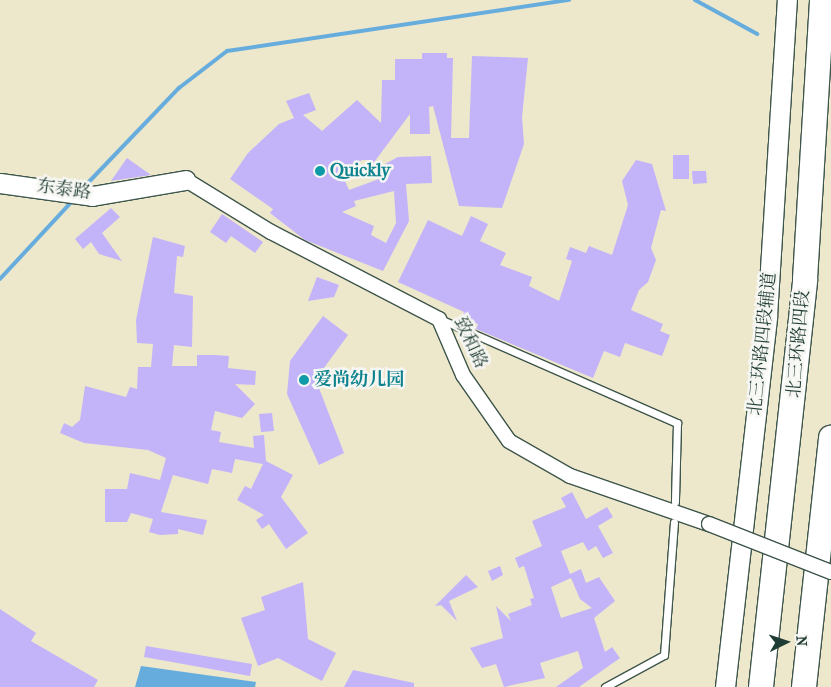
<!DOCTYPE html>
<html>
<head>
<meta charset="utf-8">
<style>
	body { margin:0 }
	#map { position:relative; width:831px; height:687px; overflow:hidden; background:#ede7cc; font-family:"IM FELL French Canon","Noto Serif SC",serif }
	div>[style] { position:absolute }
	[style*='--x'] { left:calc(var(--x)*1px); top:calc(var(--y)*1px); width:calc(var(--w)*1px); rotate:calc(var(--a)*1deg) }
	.water>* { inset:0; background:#66addd }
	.stream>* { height:4px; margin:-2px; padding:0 2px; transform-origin:2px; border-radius:2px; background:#66addd }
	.building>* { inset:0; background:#c3b4f9 }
	.roads { filter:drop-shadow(1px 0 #3e564b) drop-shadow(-1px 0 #3e564b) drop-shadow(0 1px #3e564b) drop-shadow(0 -1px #3e564b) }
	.lane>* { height:7px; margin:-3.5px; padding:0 3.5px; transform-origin:3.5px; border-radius:3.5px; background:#fff }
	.street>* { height:14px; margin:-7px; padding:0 7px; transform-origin:7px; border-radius:7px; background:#fff }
	.secondary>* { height:19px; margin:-9.5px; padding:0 9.5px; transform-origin:9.5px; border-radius:9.5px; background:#fff }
	.highway>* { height:24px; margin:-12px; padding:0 12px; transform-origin:12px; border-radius:12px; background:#fff }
	.bridges { filter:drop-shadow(1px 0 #3e564b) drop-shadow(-1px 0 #3e564b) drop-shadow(0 1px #3e564b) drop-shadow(0 -1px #3e564b) }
	.street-bridge>* { height:14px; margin:-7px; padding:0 7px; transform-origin:7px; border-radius:7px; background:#fff }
	.dots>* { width:14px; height:14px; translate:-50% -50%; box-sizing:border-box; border:2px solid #f6f6f2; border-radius:50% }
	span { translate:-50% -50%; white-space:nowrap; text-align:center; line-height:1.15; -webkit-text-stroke:5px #f6f6f2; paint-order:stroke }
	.culture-label { font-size:18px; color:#0d838f; font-weight:700 }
	.left { translate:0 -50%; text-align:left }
	.street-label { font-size:18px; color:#1f3d34 }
	.north { position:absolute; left:761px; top:617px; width:50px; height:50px; -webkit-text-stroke:4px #f6f6f2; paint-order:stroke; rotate:86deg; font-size:14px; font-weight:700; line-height:20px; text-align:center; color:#1f3d34 }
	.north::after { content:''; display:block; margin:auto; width:18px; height:22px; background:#1f3d34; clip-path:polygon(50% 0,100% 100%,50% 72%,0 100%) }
</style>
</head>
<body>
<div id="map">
	<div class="water">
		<div style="clip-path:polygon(141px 666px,256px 682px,255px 687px,135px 687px)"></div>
	</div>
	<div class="stream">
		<div style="--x:695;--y:0;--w:71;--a:28.7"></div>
		<div style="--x:83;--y:188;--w:139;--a:-46.2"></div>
		<div style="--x:179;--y:88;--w:61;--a:-37.6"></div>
		<div style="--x:227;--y:51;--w:346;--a:-8.5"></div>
		<div style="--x:0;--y:279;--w:109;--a:-47.2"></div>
	</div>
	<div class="building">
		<div style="clip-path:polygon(evenodd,422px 53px,447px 53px,447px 58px,453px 58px,451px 138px,469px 138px,472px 56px,528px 58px,522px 117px,524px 144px,502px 208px,459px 206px,433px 106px,429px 107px,430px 134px,410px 134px,410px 114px,372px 165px,370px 160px,362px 160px,341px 172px,349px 190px,379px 179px,374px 170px,398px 157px,431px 156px,432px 183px,406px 184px,409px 221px,383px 271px,305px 240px,270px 213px,273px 209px,230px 179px,248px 153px,279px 124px,294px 118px,286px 101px,309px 93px,316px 110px,303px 115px,322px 131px,357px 100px,381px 123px,382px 80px,395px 80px,395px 59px,422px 59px,422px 53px,394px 191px,396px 223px,386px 243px,371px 235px,374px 226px,342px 212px,356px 206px,354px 201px,394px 191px)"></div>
		<div style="clip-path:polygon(673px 155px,689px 155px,689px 179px,673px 179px)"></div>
		<div style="clip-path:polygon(127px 158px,151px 175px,111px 181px)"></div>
		<div style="clip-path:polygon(636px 160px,652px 164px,666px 211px,661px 210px,651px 248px,656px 260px,648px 282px,639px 290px,631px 310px,663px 324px,660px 331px,670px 335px,662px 356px,625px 343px,620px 357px,604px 351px,593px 378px,476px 329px,478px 324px,462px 318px,464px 312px,398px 282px,428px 220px,462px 236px,471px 216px,488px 224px,480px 241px,506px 253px,500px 265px,532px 277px,529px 286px,559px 301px,572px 261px,566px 259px,570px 247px,586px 253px,589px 246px,612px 255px,628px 205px,622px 181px)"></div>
		<div style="clip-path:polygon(692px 171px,706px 171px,707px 183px,693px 184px)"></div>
		<div style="clip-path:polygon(111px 208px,120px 217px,102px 233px,122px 261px,99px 254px,91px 242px,83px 249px,75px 239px)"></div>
		<div style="clip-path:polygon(222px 214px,263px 242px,255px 253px,231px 236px,226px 243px,210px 232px)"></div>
		<div style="clip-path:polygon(153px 237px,185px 246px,183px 257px,177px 256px,174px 293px,193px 296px,192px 347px,174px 345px,172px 366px,197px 366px,197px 355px,215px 355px,229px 356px,228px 368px,256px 371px,255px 385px,235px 384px,255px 404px,242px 418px,215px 411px,211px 430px,221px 432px,219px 442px,254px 448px,253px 436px,264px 435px,266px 461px,293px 475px,281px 497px,308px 533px,286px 549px,269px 524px,262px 529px,256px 520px,264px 515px,237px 500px,245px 486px,251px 489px,263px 464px,235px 459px,232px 473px,212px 469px,208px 484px,173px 475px,161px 512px,207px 520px,203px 535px,178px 529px,178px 534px,160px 535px,149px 532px,153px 519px,131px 513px,127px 522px,105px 522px,105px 489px,127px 489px,130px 473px,160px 480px,166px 458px,148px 450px,84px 443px,60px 433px,64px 423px,72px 427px,80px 420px,85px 386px,126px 397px,130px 387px,137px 389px,138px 367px,151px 367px,153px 344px,137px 343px,136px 320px)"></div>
		<div style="clip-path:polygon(317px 277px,339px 285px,334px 297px,308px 301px)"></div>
		<div style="clip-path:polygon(323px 316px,348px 335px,321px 372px,319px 388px,344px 453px,319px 465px,287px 394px,290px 361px)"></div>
		<div style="clip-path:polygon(272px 413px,274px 431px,261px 432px,259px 414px)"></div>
		<div style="clip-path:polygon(evenodd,572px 492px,586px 519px,607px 507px,613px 517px,598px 526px,613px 553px,603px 558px,596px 546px,588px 551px,583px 542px,561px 551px,570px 574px,581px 569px,586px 583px,599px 577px,615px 601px,594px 618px,605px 652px,612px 647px,620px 658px,579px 687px,556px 687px,583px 668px,578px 651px,540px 663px,545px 678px,504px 687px,496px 664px,482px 668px,470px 648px,503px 638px,496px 606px,511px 621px,508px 614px,532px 605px,530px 599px,534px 598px,524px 566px,519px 568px,515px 558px,542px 546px,532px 521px,566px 507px,561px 498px,572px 492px,571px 578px,580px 599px,592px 608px,561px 618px,551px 587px,571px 578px)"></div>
		<div style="clip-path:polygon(500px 566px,503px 575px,492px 581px,488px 571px)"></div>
		<div style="clip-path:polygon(466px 575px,478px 587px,449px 601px,457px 621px,441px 605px,435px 606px)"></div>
		<div style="clip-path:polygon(303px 582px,308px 639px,336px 653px,322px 681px,278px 658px,258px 666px,241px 618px,265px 610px,261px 597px)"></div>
		<div style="clip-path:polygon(0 609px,36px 633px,31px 641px,98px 680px,94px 687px,0 687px)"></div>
		<div style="clip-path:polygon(146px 646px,252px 664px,250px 676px,144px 657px)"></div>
		<div style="clip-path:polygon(353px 670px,414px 683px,414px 687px,344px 687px)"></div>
	</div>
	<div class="roads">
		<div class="lane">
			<div style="--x:440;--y:319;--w:259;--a:23.7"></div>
			<div style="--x:677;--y:423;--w:79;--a:91.5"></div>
			<div style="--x:605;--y:687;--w:67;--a:-28.5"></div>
			<div style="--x:664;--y:655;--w:133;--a:-85.7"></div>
		</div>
		<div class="street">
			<div style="--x:186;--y:180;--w:100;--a:31.5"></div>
			<div style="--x:271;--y:232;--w:189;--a:27.4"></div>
			<div style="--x:439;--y:319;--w:61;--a:66.8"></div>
			<div style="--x:463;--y:375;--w:80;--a:55.1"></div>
			<div style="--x:509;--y:441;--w:70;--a:29.8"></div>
			<div style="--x:570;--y:476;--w:147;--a:19.1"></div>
		</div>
		<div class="secondary">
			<div style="--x:0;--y:183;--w:93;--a:8"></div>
			<div style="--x:92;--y:196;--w:95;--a:-9.7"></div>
			<div style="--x:725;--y:687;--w:373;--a:-83.5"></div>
			<div style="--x:767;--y:316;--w:317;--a:-86.4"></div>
		</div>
		<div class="highway">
			<div style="--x:761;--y:687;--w:410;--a:-83.8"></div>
			<div style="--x:805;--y:279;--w:280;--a:-86.5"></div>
			<div style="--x:804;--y:687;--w:251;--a:-83.8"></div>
		</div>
	</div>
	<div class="bridges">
		<div class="street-bridge">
			<div style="--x:709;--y:524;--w:131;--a:21.5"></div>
		</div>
	</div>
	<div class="dots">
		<div style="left:320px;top:171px;background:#0f9aa8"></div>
		<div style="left:304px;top:380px;background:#0f9aa8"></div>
	</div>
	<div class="culture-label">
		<span class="left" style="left:330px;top:171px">Quickly</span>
		<span class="left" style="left:314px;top:380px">爱尚幼儿园</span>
	</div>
	<div class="street-label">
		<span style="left:64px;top:190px;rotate:8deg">东泰路</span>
		<span style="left:470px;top:343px;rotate:65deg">致和路</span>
		<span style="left:763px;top:344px;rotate:-84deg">北三环路四段辅道</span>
		<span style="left:799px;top:344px;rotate:-85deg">北三环路四段</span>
	</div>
	<div class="north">N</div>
</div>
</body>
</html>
